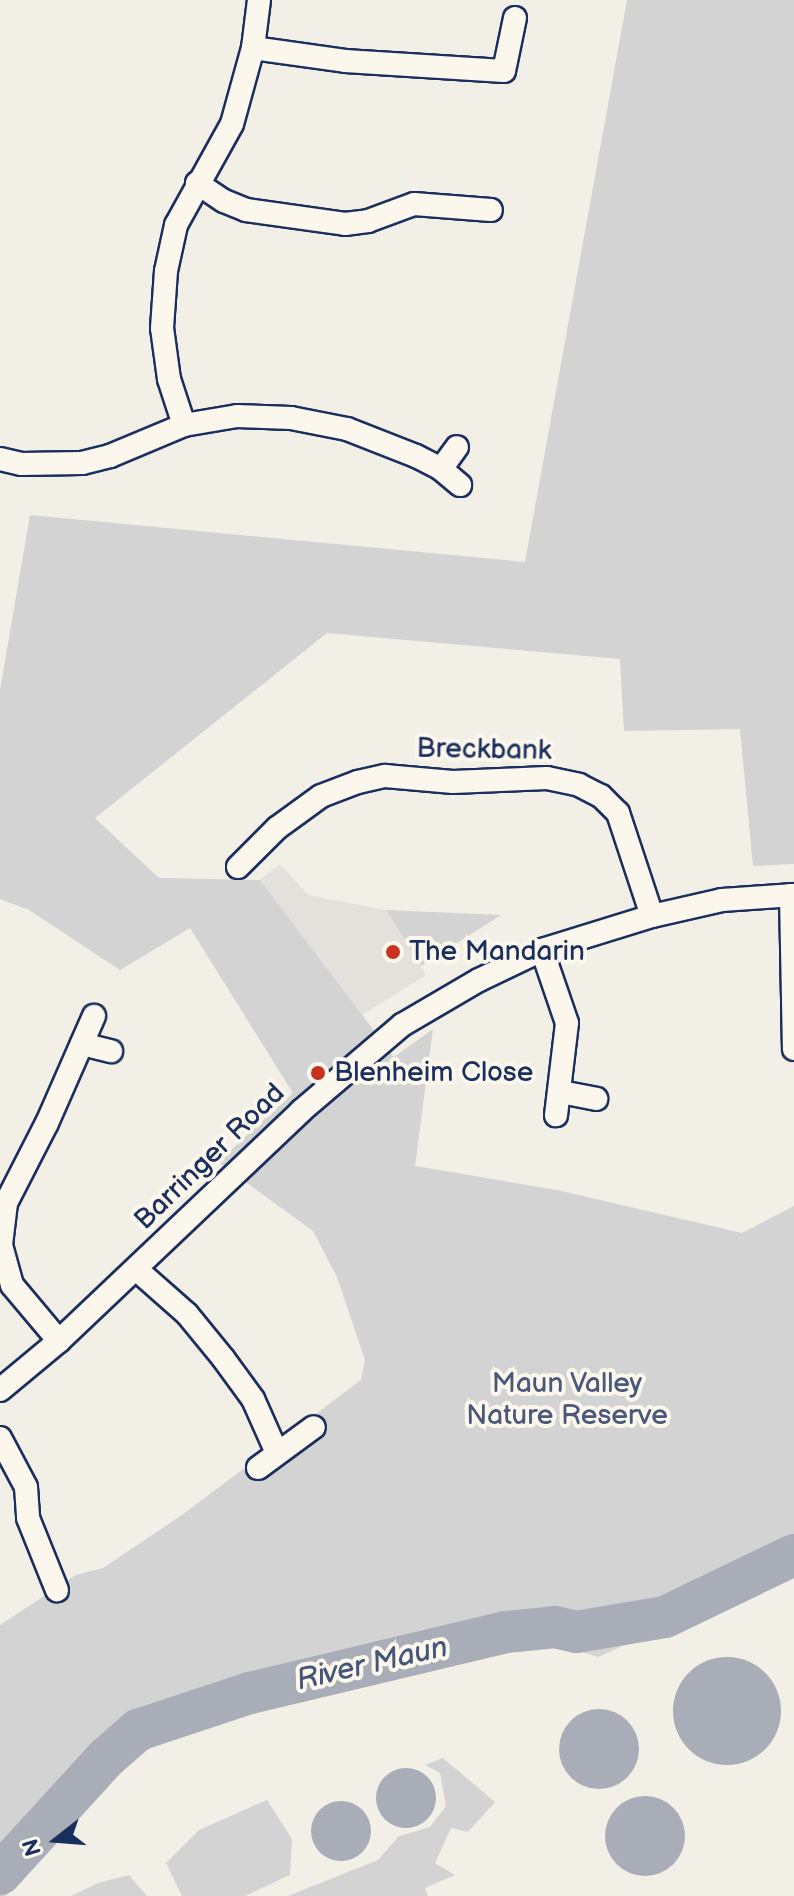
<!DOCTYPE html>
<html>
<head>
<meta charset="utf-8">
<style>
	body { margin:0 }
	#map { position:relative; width:794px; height:1896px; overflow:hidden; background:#f2efe6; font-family:"Balsamiq Sans",sans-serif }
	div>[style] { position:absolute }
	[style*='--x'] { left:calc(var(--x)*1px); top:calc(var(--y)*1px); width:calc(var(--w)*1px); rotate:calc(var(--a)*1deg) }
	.built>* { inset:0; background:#e2e1dc }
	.green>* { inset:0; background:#d2d3d2 }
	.water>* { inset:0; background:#a9adb7 }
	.round { border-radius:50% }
	.river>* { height:42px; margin:-21px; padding:0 21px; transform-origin:21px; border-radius:21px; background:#a9adb7 }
	.roads { filter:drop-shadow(2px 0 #1b2f5e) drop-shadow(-2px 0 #1b2f5e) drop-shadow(0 2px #1b2f5e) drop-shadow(0 -2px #1b2f5e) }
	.minor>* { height:22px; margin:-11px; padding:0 11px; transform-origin:11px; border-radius:11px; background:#fbf7ec }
	.dots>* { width:22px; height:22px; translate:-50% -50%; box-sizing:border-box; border:4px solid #fbf7ec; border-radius:50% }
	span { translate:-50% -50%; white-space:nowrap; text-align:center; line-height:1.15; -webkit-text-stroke:8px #fbf7ec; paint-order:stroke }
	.street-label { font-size:28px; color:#1b2f5e }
	.poi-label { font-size:28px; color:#1b2f5e }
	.left { translate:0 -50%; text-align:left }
	.park-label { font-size:28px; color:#49587b }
	.water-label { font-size:30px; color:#465579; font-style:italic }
	.north { position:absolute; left:16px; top:1800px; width:80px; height:80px; -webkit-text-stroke:6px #fbf7ec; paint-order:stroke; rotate:253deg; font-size:22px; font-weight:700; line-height:32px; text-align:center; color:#1b2f5e }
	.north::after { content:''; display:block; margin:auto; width:28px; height:36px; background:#1b2f5e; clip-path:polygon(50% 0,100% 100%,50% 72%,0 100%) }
</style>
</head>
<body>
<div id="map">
	<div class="built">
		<div style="clip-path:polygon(280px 864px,308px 895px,386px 910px,426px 975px,362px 1015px,260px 880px)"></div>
	</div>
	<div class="green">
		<div style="clip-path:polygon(627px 0,794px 0,794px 864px,753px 866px,740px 729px,624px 731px,620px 659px,327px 633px,95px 818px,159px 878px,260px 880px,394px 1057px,433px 1029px,415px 1166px,557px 1190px,742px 1233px,794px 1206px,794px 1568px,598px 1657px,532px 1637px,176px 1732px,133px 1759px,6px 1896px,0 1896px,0 1625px,76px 1575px,103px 1568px,182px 1515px,361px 1380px,365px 1360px,337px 1277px,313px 1231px,218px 1162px,293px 1093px,190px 928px,120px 970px,29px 910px,0 899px,0 690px,30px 515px,525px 562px)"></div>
		<div style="clip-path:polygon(386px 910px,501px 915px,421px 966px)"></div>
		<div style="clip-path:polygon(443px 1758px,495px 1802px,468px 1832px,451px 1828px,435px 1863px,455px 1875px,425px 1888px,428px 1896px,288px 1896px,378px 1860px,399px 1836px,430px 1827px,446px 1806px,440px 1773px,425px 1765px)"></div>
		<div style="clip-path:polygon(267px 1800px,292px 1839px,290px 1875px,245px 1896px,182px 1896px,166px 1863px,199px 1830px)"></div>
		<div style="clip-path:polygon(129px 1875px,147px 1896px,71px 1896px,98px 1883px)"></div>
	</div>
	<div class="water">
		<div class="round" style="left:673px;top:1657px;width:108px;height:108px"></div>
		<div class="round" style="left:559px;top:1709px;width:80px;height:80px"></div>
		<div class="round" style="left:376px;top:1768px;width:60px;height:60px"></div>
		<div class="round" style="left:605px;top:1796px;width:80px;height:80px"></div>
		<div class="round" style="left:311px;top:1801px;width:60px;height:60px"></div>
	</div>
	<div class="river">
		<div style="--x:0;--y:1874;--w:157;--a:-47.6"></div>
		<div style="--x:106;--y:1758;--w:43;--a:-41.2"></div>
		<div style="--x:138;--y:1730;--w:118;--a:-18.3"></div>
		<div style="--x:250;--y:1693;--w:263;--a:-13.4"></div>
		<div style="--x:506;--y:1632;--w:49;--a:-5.8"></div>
		<div style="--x:555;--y:1627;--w:22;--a:13"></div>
		<div style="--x:576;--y:1632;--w:90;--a:-9.6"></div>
		<div style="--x:665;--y:1617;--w:143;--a:-25.7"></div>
	</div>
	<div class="roads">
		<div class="minor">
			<div style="--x:253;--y:48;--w:93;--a:8"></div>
			<div style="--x:345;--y:61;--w:159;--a:3.6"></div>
			<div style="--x:504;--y:71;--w:54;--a:-78.3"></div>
			<div style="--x:197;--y:183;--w:32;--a:34"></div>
			<div style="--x:224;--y:201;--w:24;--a:22"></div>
			<div style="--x:246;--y:210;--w:100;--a:8"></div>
			<div style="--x:345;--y:224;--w:23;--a:-7"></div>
			<div style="--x:368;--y:221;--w:49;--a:-20.3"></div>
			<div style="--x:414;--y:204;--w:77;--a:4.5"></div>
			<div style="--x:184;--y:425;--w:48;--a:-108.1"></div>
			<div style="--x:169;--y:379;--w:51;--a:-97.8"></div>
			<div style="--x:162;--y:328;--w:57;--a:-86"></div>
			<div style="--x:166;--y:271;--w:47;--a:-77.7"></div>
			<div style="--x:176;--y:225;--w:115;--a:-61"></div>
			<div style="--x:232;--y:124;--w:79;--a:-74.6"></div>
			<div style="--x:253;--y:48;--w:48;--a:-82.9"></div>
			<div style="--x:0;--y:459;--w:22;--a:13"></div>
			<div style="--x:21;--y:464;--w:61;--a:-0.9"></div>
			<div style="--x:82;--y:463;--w:29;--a:-14"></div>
			<div style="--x:110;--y:456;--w:80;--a:-22.7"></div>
			<div style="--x:184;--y:425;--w:54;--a:-9.6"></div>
			<div style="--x:237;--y:416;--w:54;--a:2.1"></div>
			<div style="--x:291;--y:418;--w:57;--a:11.1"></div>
			<div style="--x:347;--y:429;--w:74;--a:21.4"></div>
			<div style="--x:416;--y:456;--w:28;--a:27"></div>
			<div style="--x:441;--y:469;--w:25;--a:40"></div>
			<div style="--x:441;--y:469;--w:27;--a:-54"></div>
			<div style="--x:238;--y:867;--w:55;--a:-45"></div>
			<div style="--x:277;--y:828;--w:54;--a:-36"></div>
			<div style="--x:321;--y:796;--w:40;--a:-21"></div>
			<div style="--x:358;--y:782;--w:28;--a:-13"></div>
			<div style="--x:385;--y:776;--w:68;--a:5"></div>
			<div style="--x:453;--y:782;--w:94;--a:-2.4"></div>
			<div style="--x:547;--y:778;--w:33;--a:12"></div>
			<div style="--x:579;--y:785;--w:25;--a:27"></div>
			<div style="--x:601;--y:796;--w:24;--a:45"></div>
			<div style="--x:618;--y:813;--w:108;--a:71.7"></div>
			<div style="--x:791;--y:895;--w:154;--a:88.9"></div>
			<div style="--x:542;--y:950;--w:77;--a:71.1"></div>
			<div style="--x:567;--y:1023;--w:93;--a:96.8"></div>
			<div style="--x:82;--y:1044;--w:30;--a:14"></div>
			<div style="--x:561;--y:1092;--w:36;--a:11"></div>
			<div style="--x:136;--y:1269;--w:68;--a:41.4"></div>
			<div style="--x:187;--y:1314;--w:57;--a:50.7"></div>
			<div style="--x:223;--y:1358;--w:51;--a:53.8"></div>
			<div style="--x:253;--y:1399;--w:59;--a:66"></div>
			<div style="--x:59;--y:1341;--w:73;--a:-130"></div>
			<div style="--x:12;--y:1285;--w:41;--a:-105.4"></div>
			<div style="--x:1;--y:1245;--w:42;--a:-83.2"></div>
			<div style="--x:6;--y:1203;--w:90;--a:-62.9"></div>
			<div style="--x:47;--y:1123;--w:117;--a:-66.3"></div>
			<div style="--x:0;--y:1390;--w:77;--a:-39.7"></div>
			<div style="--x:59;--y:1341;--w:334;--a:-43.5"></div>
			<div style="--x:301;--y:1111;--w:133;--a:-40.4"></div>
			<div style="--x:402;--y:1025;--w:89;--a:-30.3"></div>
			<div style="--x:479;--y:980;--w:70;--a:-25.5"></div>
			<div style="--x:542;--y:950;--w:115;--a:-17.2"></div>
			<div style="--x:652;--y:916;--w:72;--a:-12.9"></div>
			<div style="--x:722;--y:900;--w:72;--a:-4"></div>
			<div style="--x:0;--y:1438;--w:55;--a:62"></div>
			<div style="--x:26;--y:1487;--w:31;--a:86"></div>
			<div style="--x:28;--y:1518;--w:78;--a:68.1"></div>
			<div style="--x:258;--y:1468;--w:69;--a:-36.2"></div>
		</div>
	</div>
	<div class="dots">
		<div style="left:393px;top:952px;background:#c8321e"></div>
		<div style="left:318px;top:1073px;background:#c8321e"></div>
	</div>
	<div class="street-label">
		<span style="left:484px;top:750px;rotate:1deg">Breckbank</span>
		<span style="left:210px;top:1157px;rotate:-44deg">Barringer Road</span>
	</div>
	<div class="poi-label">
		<span class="left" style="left:409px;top:952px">The Mandarin</span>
		<span class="left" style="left:334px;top:1073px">Blenheim Close</span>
	</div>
	<div class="park-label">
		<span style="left:567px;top:1400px">Maun Valley<br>Nature Reserve</span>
	</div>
	<div class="water-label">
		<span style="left:372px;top:1664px;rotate:-13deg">River Maun</span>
	</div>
	<div class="north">N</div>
</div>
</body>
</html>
